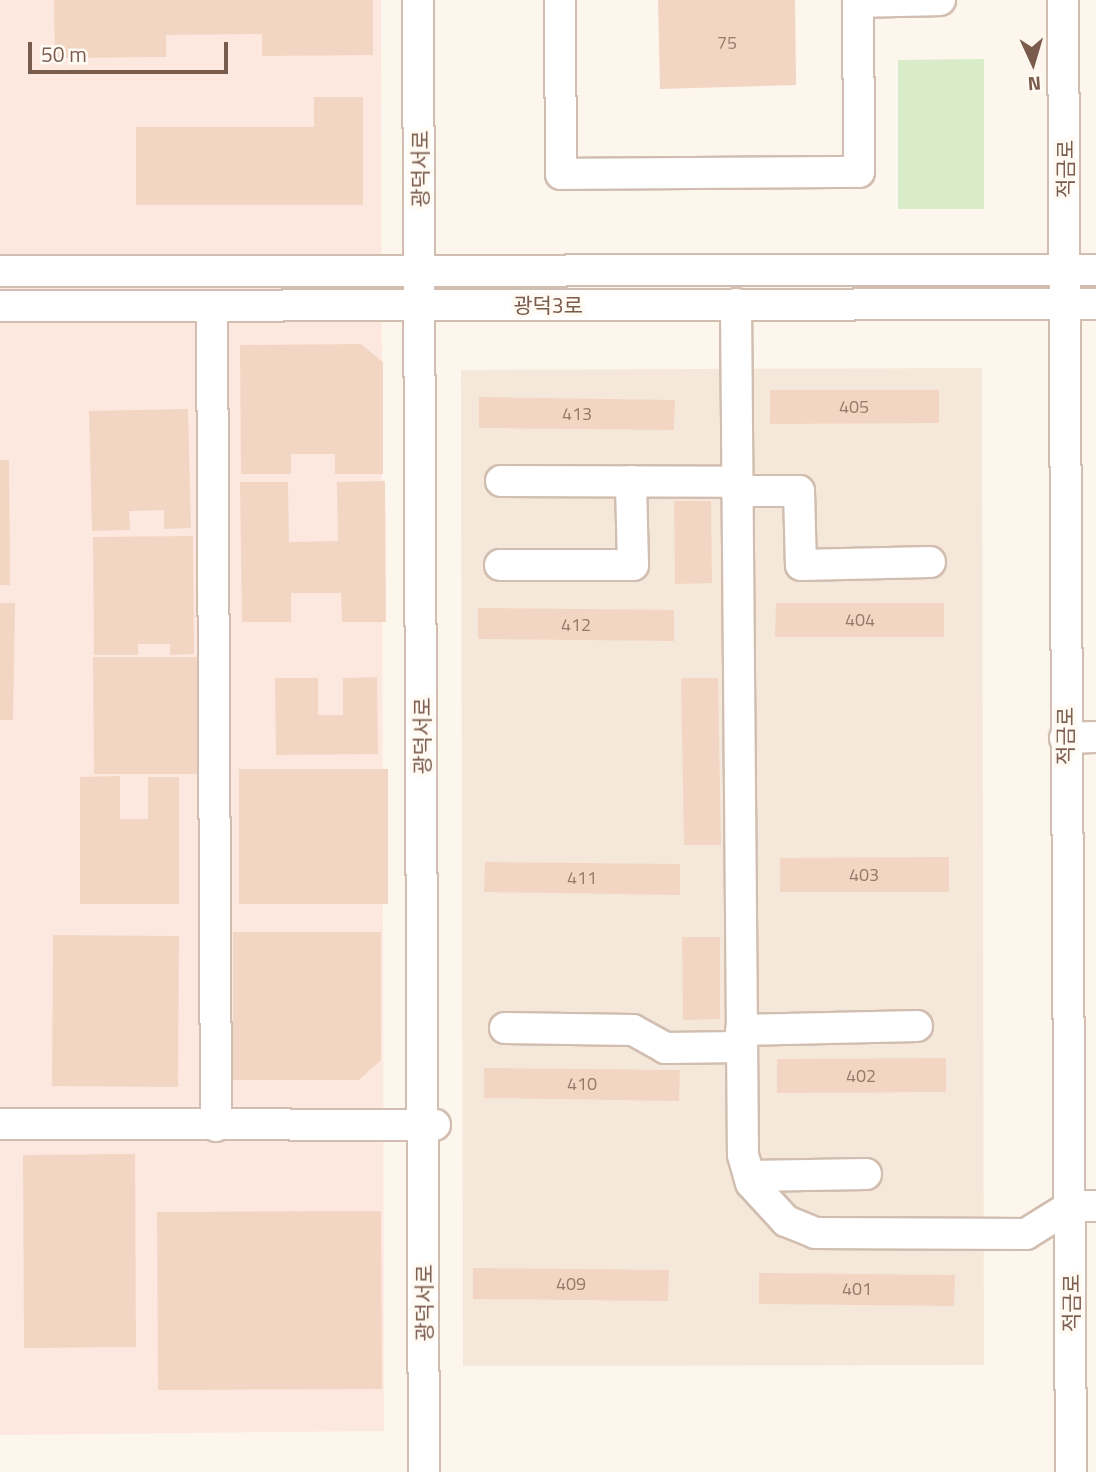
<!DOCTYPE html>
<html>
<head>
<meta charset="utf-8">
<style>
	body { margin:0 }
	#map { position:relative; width:1096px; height:1472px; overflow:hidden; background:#fdf6ec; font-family:"Titillium Web","Noto Sans KR",sans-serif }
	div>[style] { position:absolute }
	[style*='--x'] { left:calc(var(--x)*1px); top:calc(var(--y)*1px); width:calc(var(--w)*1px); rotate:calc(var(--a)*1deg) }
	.residential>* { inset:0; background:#f5e8da }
	.commercial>* { inset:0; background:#fde8e0 }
	.green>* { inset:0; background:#d8ecc9 }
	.building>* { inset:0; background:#f3d5c3 }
	.roads { filter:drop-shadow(2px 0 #d1beb0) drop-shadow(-2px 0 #d1beb0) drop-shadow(0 2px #d1beb0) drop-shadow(0 -2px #d1beb0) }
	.minor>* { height:30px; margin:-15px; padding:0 15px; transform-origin:15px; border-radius:15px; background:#fff }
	span { translate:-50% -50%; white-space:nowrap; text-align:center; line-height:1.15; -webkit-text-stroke:7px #fffaf3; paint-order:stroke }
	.number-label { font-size:18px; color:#987a6a }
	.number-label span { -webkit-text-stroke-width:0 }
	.street-label { font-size:21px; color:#7a5c4d }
	.north { position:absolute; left:998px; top:28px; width:70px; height:70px; -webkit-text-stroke:5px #fffaf3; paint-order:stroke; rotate:176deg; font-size:19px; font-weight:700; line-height:28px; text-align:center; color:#7a5c4d }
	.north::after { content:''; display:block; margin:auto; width:24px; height:32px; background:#7a5c4d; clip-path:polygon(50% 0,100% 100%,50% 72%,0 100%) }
	.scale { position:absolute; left:28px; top:42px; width:200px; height:32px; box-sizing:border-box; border:4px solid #7a5c4d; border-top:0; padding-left:9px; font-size:21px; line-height:24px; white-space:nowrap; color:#7a5c4d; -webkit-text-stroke:5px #fffaf3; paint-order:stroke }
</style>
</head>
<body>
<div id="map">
	<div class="residential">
		<div style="clip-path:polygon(982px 368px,984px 1365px,463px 1366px,461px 370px)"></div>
	</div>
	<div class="commercial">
		<div style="clip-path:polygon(0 0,381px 0,384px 1431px,0 1435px)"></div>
	</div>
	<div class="green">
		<div style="clip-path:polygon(984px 59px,984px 209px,898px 209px,898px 60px)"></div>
	</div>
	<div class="building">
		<div style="clip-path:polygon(54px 0,373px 0,373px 55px,262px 56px,262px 34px,166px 35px,166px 57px,55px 58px)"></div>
		<div style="clip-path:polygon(658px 0,795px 0,796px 85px,660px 89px)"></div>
		<div style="clip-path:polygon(314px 97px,363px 97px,363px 205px,136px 205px,136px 127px,314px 127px)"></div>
		<div style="clip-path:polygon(361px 344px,383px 362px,383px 474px,335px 474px,335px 454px,291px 454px,291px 474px,241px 474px,240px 345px)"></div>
		<div style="clip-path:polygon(770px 390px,939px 390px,939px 423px,770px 424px)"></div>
		<div style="clip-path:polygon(479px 397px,675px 400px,674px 430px,479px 428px)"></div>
		<div style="clip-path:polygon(188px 409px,191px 528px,164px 529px,164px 510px,129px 511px,130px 530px,92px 531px,89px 411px)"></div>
		<div style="clip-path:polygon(0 460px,9px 460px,10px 585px,0 585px)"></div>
		<div style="clip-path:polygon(385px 481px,386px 622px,342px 622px,341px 593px,291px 593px,291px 622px,242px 622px,240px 482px,288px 482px,289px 542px,338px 541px,337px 482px)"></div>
		<div style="clip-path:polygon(674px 501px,711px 501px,712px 583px,675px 584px)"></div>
		<div style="clip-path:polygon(193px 536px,194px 654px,170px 655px,170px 644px,138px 644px,138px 655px,94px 655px,93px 537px)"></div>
		<div style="clip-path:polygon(0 603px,15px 603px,13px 720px,0 720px)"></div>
		<div style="clip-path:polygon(776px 603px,944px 603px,944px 637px,775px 637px)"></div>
		<div style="clip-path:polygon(478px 608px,674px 610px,674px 641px,478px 639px)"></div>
		<div style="clip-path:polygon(93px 657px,198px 657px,198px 774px,94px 774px)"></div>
		<div style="clip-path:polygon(377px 677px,378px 754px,276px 755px,275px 678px,318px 678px,318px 715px,343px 715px,343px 678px)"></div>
		<div style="clip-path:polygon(681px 678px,718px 678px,721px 845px,684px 845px)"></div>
		<div style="clip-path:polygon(239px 769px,388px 769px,388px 904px,239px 904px)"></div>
		<div style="clip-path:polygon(120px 776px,120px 819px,148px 819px,148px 777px,179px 777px,179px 904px,80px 904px,80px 777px)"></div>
		<div style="clip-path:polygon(949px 857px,949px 892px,780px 892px,780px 858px)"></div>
		<div style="clip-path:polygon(485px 862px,680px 864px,680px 895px,484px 892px)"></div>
		<div style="clip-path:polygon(233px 932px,381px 932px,381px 1060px,359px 1080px,233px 1080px)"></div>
		<div style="clip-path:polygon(53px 935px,179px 936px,178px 1087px,52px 1086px)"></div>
		<div style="clip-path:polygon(682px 937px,720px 937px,720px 1019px,683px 1020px)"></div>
		<div style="clip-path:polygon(946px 1058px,946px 1092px,777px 1093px,777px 1059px)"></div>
		<div style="clip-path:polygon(484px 1068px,680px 1070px,679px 1101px,484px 1098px)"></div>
		<div style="clip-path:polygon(135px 1154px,136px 1347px,24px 1348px,23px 1155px)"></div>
		<div style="clip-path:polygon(381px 1211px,382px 1389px,158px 1390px,157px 1212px)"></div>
		<div style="clip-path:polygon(473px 1268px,669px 1270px,668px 1301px,473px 1299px)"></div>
		<div style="clip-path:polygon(759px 1273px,955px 1275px,954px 1306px,759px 1304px)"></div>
	</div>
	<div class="roads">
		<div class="minor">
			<div style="--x:418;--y:0;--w:1472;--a:89.77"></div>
			<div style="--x:560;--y:0;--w:174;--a:89.7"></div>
			<div style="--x:561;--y:174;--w:298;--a:-0.4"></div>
			<div style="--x:859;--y:172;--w:172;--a:-90.3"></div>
			<div style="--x:1063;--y:0;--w:1472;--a:89.69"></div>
			<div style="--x:858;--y:2;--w:82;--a:-1.4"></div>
			<div style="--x:0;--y:271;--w:1096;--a:-0.05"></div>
			<div style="--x:736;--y:304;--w:851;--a:89.53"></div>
			<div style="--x:743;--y:1155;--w:29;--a:74"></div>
			<div style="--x:751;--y:1183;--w:52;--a:47.4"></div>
			<div style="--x:786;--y:1221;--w:31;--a:22"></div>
			<div style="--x:815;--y:1233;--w:211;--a:0.3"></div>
			<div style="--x:1026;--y:1234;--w:53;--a:-31.9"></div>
			<div style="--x:1071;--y:1206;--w:25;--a:0"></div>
			<div style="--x:0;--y:306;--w:1096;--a:-0.1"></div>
			<div style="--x:212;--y:306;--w:820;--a:89.72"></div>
			<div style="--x:501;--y:481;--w:235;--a:0.2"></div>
			<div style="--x:736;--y:491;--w:63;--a:0"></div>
			<div style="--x:799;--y:491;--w:74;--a:88.5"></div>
			<div style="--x:801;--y:565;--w:129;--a:-1.3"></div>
			<div style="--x:500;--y:565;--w:133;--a:0"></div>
			<div style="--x:633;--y:565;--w:84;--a:-91.4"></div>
			<div style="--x:1065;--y:738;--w:31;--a:-2"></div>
			<div style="--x:505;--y:1028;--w:128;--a:0.9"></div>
			<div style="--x:633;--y:1030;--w:37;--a:29"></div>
			<div style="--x:665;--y:1048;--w:77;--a:-0.7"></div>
			<div style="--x:741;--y:1030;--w:176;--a:-1.3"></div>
			<div style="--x:0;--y:1124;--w:435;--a:0.1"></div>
			<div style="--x:749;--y:1176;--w:117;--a:-1"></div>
		</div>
	</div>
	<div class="number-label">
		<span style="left:727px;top:43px">75</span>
		<span style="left:854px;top:407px">405</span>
		<span style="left:577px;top:414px">413</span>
		<span style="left:860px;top:620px">404</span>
		<span style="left:576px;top:625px">412</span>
		<span style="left:864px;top:875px">403</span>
		<span style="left:582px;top:878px">411</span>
		<span style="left:861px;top:1076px">402</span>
		<span style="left:582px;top:1084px">410</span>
		<span style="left:571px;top:1284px">409</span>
		<span style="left:857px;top:1289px">401</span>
	</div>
	<div class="street-label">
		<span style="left:420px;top:169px;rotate:-90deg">광덕서로</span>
		<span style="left:1065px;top:169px;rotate:-90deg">적금로</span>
		<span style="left:548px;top:305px">광덕3로</span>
		<span style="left:422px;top:736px;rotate:-90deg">광덕서로</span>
		<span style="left:1065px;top:736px;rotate:-90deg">적금로</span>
		<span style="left:424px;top:1303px;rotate:-90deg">광덕서로</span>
		<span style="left:1071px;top:1303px;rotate:-90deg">적금로</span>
	</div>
	<div class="north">N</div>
	<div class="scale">50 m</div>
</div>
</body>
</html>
